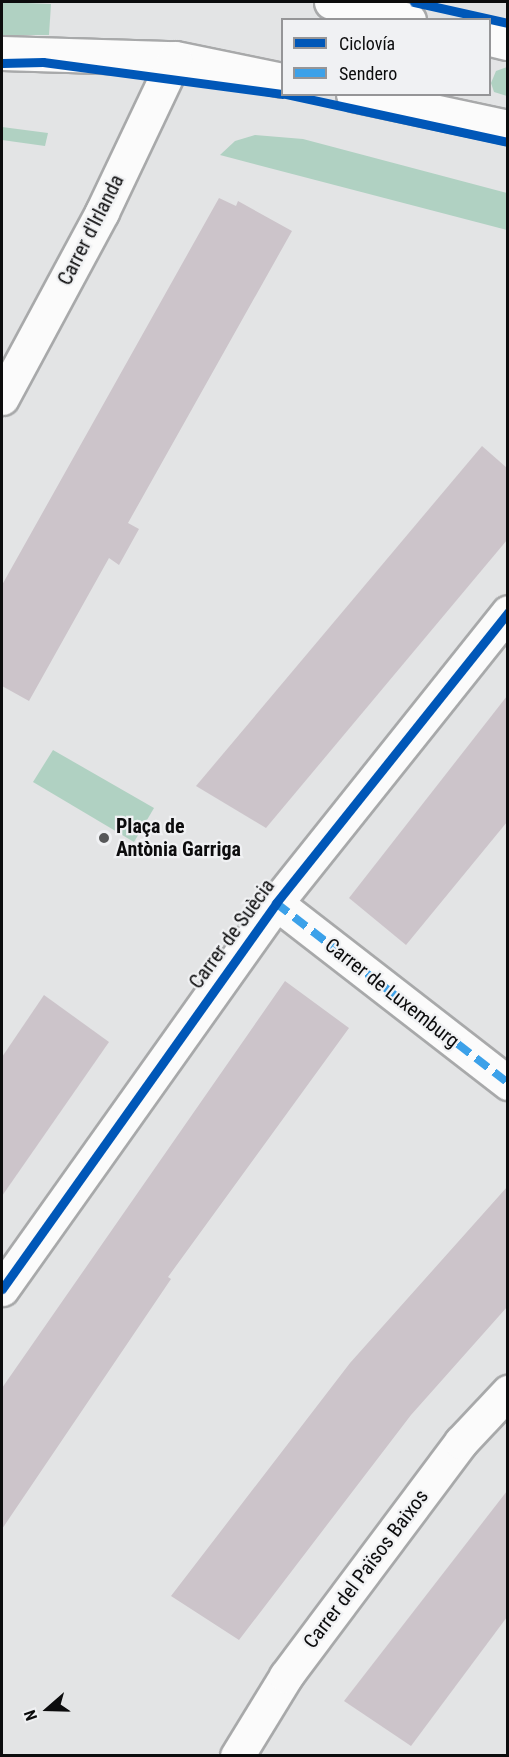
<!DOCTYPE html>
<html>
<head>
<meta charset="utf-8">
<style>
	body { margin:0 }
	#map { position:relative; width:509px; height:1757px; overflow:hidden; background:#e3e4e5; font-family:"Roboto Condensed",sans-serif }
	div>[style] { position:absolute }
	[style*='--x'] { left:calc(var(--x)*1px); top:calc(var(--y)*1px); width:calc(var(--w)*1px); rotate:calc(var(--a)*1deg) }
	.green>* { inset:0; background:#b0d1c2 }
	.building>* { inset:0; background:#ccc4ca }
	.roads { filter:drop-shadow(2px 0 #a8a9aa) drop-shadow(-2px 0 #a8a9aa) drop-shadow(0 2px #a8a9aa) drop-shadow(0 -2px #a8a9aa) }
	.pedestrian>* { height:33px; margin:-16.5px; padding:0 16.5px; transform-origin:16.5px; border-radius:16.5px; background:#fbfbfb }
	.minor>* { height:33px; margin:-16.5px; padding:0 16.5px; transform-origin:16.5px; border-radius:16.5px; background:#fbfbfb }
	.quiet>* { height:8px; margin-top:-4px; transform-origin:0; background:repeating-linear-gradient(90deg,#3ca1e9 0 15px,transparent 0 23px) }
	.cycleway>* { height:9px; margin:-4.5px; padding:0 4.5px; transform-origin:4.5px; border-radius:4.5px; background:#0057b8 }
	.dots>* { width:16px; height:16px; translate:-50% -50%; box-sizing:border-box; border:3px solid #f0f1f3; border-radius:50% }
	span { translate:-50% -50%; white-space:nowrap; text-align:center; line-height:1.15; -webkit-text-stroke:4.5px #f0f1f3; paint-order:stroke }
	.street-label { font-size:20px; color:#0c0c0d }
	.poi-label { font-size:20px; color:#0c0c0d; font-weight:700 }
	.left { translate:0 -50%; text-align:left }
	.frame { position:absolute; inset:0; border:3px solid #0c0c0d; pointer-events:none }
	.legend { position:absolute; left:281px; top:18px; width:210px; height:78px; box-sizing:border-box; background:#f0f1f3; border:2px solid #959597; margin:0; padding:8px 10px; list-style:none; font-size:18px; color:#0c0c0d }
	.legend li { display:flex; align-items:center; gap:12px; height:30px }
	.legend b { width:30px; border:2px solid #959597 }
	.north { position:absolute; left:18px; top:1679px; width:60px; height:60px; -webkit-text-stroke:4px #f0f1f3; paint-order:stroke; rotate:250deg; font-size:16px; font-weight:700; line-height:24px; text-align:center; color:#0c0c0d }
	.north::after { content:''; display:block; margin:auto; width:21px; height:27px; background:#0c0c0d; clip-path:polygon(50% 0,100% 100%,50% 72%,0 100%) }
</style>
</head>
<body>
<div id="map">
	<div class="green">
		<div style="clip-path:polygon(2px 2px,51px 4px,49px 35px,2px 35px)"></div>
		<div style="clip-path:polygon(507px 67px,508px 67px,507px 96px,494px 92px,491px 83px,496px 71px)"></div>
		<div style="clip-path:polygon(2px 127px,48px 133px,45px 146px,2px 140px)"></div>
		<div style="clip-path:polygon(255px 135px,303px 139px,507px 193px,507px 230px,220px 155px,235px 141px)"></div>
		<div style="clip-path:polygon(53px 750px,154px 808px,134px 842px,33px 782px)"></div>
	</div>
	<div class="building">
		<div style="clip-path:polygon(219px 198px,236px 206px,238px 201px,292px 231px,128px 523px,139px 529px,119px 565px,109px 558px,29px 701px,2px 686px,2px 585px)"></div>
		<div style="clip-path:polygon(482px 446px,507px 468px,507px 540px,266px 828px,196px 786px)"></div>
		<div style="clip-path:polygon(507px 696px,507px 822px,406px 945px,349px 898px)"></div>
		<div style="clip-path:polygon(285px 981px,349px 1028px,168px 1277px,171px 1279px,2px 1529px,2px 1388px)"></div>
		<div style="clip-path:polygon(44px 995px,109px 1042px,2px 1196px,2px 1057px)"></div>
		<div style="clip-path:polygon(507px 1187px,507px 1307px,411px 1415px,239px 1640px,171px 1596px,350px 1363px)"></div>
		<div style="clip-path:polygon(507px 1491px,507px 1617px,411px 1746px,344px 1701px)"></div>
	</div>
	<div class="roads">
		<div class="pedestrian">
			<div style="--x:276;--y:903;--w:294;--a:37.8"></div>
		</div>
		<div class="minor">
			<div style="--x:331;--y:2;--w:80;--a:13"></div>
			<div style="--x:490;--y:39;--w:18;--a:13"></div>
			<div style="--x:2;--y:53;--w:173;--a:1.7"></div>
			<div style="--x:175;--y:58;--w:109;--a:11.6"></div>
			<div style="--x:353;--y:94;--w:158;--a:12"></div>
			<div style="--x:2;--y:398;--w:211;--a:-61.7"></div>
			<div style="--x:102;--y:212;--w:170;--a:-64.6"></div>
			<div style="--x:2;--y:1289;--w:473;--a:-54.6"></div>
			<div style="--x:276;--y:903;--w:372;--a:-51.4"></div>
			<div style="--x:237;--y:1756;--w:94;--a:-58.5"></div>
			<div style="--x:286;--y:1676;--w:292;--a:-53.2"></div>
			<div style="--x:461;--y:1442;--w:69;--a:-46.8"></div>
		</div>
	</div>
	<div class="quiet">
		<div style="--x:276;--y:903;--w:294;--a:37.8"></div>
	</div>
	<div class="cycleway">
		<div style="--x:414;--y:2;--w:96;--a:12.6"></div>
		<div style="--x:2;--y:63;--w:41;--a:-1.4"></div>
		<div style="--x:43;--y:62;--w:241;--a:7.6"></div>
		<div style="--x:286;--y:94;--w:227;--a:12.2"></div>
		<div style="--x:2;--y:1289;--w:473;--a:-54.6"></div>
		<div style="--x:276;--y:903;--w:372;--a:-51.4"></div>
	</div>
	<div class="dots">
		<div style="left:104px;top:838px;background:#575859"></div>
	</div>
	<div class="street-label">
		<span style="left:91px;top:230px;rotate:-63deg">Carrer d'Irlanda</span>
		<span style="left:232px;top:934px;rotate:-54deg">Carrer de Suècia</span>
		<span style="left:392px;top:993px;rotate:38deg">Carrer de Luxemburg</span>
		<span style="left:366px;top:1569px;rotate:-53deg">Carrer del Països Baixos</span>
	</div>
	<div class="poi-label">
		<span class="left" style="left:116px;top:838px">Plaça de<br>Antònia Garriga</span>
	</div>
	<div class="frame"></div>
	<ul class="legend">
	<li><b style="height:8px;background:#0057b8"></b>Ciclovía</li>
	<li><b style="height:8px;background:#3ca1e9"></b>Sendero</li>
	</ul>
	<div class="north">N</div>
</div>
</body>
</html>
